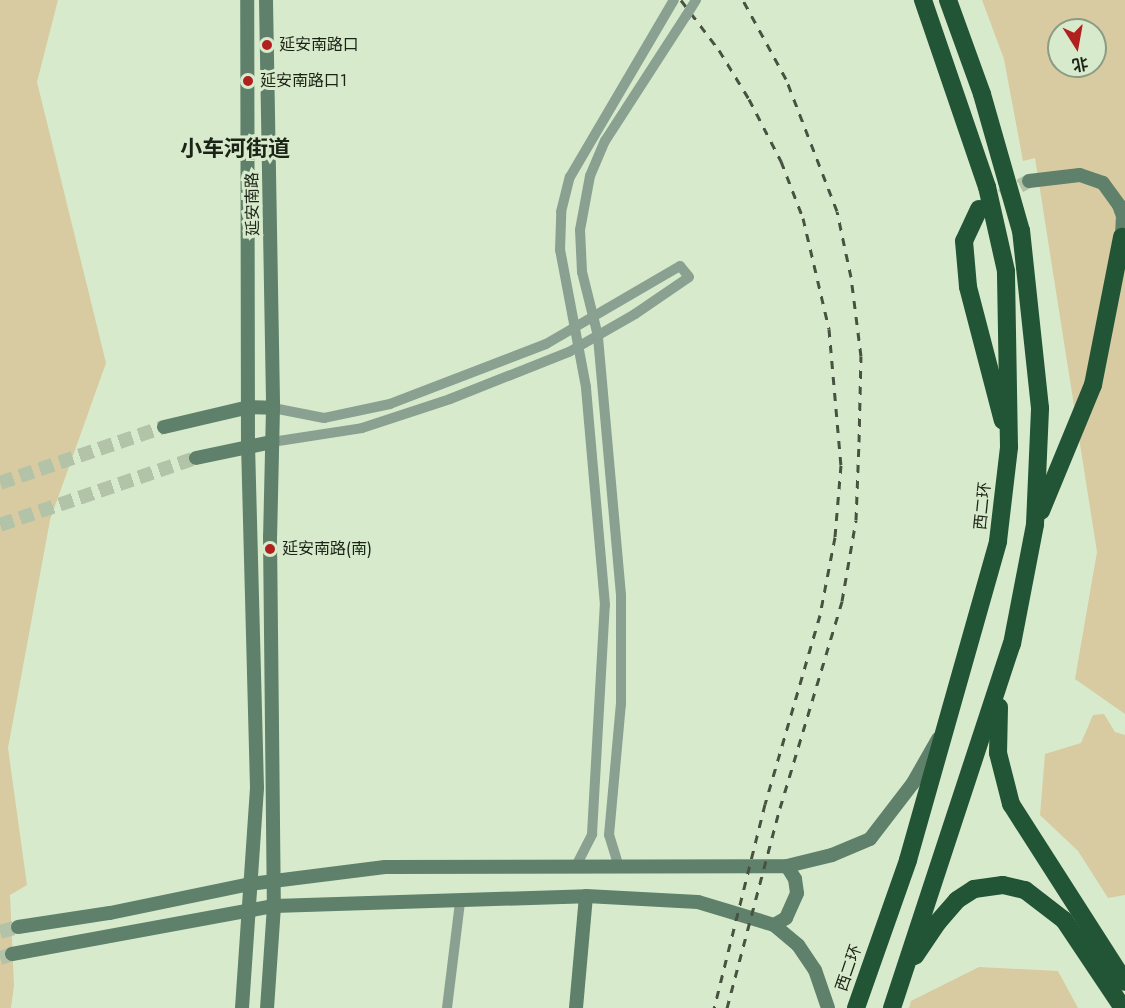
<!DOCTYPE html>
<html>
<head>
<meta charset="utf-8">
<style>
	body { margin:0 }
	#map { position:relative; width:1125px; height:1008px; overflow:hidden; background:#d7ebcc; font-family:Jost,"Noto Sans SC",sans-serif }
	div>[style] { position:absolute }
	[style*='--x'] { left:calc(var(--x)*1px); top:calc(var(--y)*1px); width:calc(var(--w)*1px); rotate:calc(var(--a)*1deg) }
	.green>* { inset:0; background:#d8caa1 }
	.secondary-tunnel>* { height:14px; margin-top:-7px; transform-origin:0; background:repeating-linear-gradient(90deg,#b2c3a8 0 14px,transparent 0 21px) }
	.street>* { height:10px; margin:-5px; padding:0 5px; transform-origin:5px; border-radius:5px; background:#8aa191 }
	.secondary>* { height:14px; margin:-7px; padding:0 7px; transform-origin:7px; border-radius:7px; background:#5f806a }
	.highway>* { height:18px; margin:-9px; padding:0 9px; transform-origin:9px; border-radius:9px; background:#225436 }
	.rail>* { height:3px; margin-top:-1.5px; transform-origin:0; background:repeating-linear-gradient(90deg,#485241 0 8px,transparent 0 16px) }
	.street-bridge>* { height:10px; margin:-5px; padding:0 5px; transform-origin:5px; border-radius:5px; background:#8aa191 }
	.dots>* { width:16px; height:16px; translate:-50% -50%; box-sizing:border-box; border:3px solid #d7ebcc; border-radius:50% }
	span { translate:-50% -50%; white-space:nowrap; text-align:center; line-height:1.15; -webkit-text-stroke:6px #d7ebcc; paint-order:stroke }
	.poi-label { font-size:16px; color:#1c2317 }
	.left { translate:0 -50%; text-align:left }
	.street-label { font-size:16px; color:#1c2317 }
	.district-label { font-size:22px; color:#1c2317; font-weight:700 }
	.north { position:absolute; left:1047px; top:18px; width:60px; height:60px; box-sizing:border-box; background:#d7ebcc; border:2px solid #8c9b84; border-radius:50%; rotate:169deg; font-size:16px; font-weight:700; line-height:24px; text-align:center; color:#1c2317 }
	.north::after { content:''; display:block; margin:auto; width:21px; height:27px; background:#b0201e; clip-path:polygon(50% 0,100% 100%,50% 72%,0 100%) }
</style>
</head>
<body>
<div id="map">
	<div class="green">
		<div style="clip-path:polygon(0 0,58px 0,37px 82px,106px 363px,50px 520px,8px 748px,27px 885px,10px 895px,14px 985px,11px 1008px,0 1008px)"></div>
		<div style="clip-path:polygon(evenodd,982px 0,1125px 0,1125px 714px,1075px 679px,1097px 552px,1035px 158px,1023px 161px,1004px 59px,982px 0,1059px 30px,1095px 30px,1095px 66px,1059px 66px,1059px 30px)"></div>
		<div style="clip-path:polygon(1104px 714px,1115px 732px,1125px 735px,1125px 895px,1108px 898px,1078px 851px,1040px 815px,1045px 754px,1081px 743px,1093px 715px)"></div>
		<div style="clip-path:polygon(979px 967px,1058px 971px,1078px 1008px,909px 1008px,911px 1001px)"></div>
	</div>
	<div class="secondary-tunnel">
		<div style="--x:983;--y:206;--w:52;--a:-28.5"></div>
		<div style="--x:0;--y:483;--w:173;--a:-18.9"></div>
		<div style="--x:0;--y:525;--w:207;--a:-18.9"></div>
		<div style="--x:0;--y:932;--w:19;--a:-16"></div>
		<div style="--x:0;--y:958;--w:13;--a:-18"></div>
	</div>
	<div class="street">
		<div style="--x:272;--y:442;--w:91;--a:-8.8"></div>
		<div style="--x:362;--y:428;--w:93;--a:-18.2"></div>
		<div style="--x:450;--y:399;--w:128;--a:-21.6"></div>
		<div style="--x:569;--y:352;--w:76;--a:-29.9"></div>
		<div style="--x:635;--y:314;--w:65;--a:-34.4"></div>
		<div style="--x:689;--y:277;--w:14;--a:-129"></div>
		<div style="--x:680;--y:266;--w:155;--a:149.8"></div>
		<div style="--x:546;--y:344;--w:167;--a:159"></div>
		<div style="--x:390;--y:404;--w:67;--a:168"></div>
		<div style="--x:324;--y:418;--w:52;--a:-168.9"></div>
		<div style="--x:618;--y:864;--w:30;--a:-107"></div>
		<div style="--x:609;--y:835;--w:132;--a:-84.8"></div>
		<div style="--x:621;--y:704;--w:109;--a:-90"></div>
		<div style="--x:621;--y:595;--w:260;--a:-95.1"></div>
		<div style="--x:598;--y:336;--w:66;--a:-104"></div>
		<div style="--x:582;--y:272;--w:42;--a:-92.7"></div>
		<div style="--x:580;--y:230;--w:55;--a:-79.5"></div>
		<div style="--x:590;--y:176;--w:38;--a:-67"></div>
		<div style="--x:605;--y:141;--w:149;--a:-57.1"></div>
		<div style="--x:576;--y:866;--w:36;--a:-63"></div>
		<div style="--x:592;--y:834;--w:229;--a:-86.8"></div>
		<div style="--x:605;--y:605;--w:219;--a:-95"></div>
		<div style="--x:586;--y:387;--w:139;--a:-100.7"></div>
		<div style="--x:560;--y:250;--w:38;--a:-88"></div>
		<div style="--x:561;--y:212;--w:36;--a:-76"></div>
		<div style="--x:570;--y:177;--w:205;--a:-59.6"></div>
		<div style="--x:447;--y:1008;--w:107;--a:-83"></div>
	</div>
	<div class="secondary">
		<div style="--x:266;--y:0;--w:408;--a:89"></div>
		<div style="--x:273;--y:408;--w:128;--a:91.3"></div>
		<div style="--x:270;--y:536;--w:370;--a:89.4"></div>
		<div style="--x:274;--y:906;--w:102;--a:93.9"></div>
		<div style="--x:1029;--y:181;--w:51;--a:-6.7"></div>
		<div style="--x:1080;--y:175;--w:24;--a:19"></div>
		<div style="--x:1103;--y:183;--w:27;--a:54"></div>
		<div style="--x:1119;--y:205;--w:12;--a:70"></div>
		<div style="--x:1123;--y:216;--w:21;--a:93"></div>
		<div style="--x:164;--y:427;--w:87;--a:-13.2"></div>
		<div style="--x:249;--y:407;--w:24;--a:2"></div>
		<div style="--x:196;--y:458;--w:78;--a:-11.9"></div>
		<div style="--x:774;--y:925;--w:14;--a:-30"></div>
		<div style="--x:786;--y:918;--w:27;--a:-66"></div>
		<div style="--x:797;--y:893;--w:14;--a:-98"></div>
		<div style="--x:795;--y:879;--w:15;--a:-122"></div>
		<div style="--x:18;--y:927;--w:93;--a:-8.7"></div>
		<div style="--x:110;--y:913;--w:143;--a:-11.7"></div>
		<div style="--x:250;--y:884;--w:136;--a:-7.2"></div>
		<div style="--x:385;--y:867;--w:402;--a:-0.1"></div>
		<div style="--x:787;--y:866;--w:46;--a:-13.7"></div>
		<div style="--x:832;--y:855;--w:41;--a:-22.8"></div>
		<div style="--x:870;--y:839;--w:71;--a:-52.5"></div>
		<div style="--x:913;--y:783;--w:51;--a:-60.4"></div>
		<div style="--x:12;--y:954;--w:266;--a:-10.4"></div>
		<div style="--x:274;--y:906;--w:312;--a:-1.8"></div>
		<div style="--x:586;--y:896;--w:112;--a:3.1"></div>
		<div style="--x:698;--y:902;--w:79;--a:16.8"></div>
		<div style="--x:774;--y:925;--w:31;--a:40"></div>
		<div style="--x:798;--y:945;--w:30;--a:56"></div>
		<div style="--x:815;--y:970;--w:40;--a:71.1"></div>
		<div style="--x:242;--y:1008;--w:221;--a:-86.1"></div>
		<div style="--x:257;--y:788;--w:341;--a:-91.5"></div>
		<div style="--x:248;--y:447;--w:447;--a:-90.1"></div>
		<div style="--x:576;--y:1008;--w:112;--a:-84.9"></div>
	</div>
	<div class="highway">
		<div style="--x:979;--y:209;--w:35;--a:115"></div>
		<div style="--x:964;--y:241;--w:46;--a:85"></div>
		<div style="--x:968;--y:287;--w:138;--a:75.4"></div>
		<div style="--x:1041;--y:511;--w:136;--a:-67.6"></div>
		<div style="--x:1093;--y:385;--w:151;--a:-78.9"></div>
		<div style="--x:999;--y:707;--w:46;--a:91.2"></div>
		<div style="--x:998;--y:753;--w:53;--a:75.7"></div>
		<div style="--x:1011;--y:804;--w:211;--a:57.4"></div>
		<div style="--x:915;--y:956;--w:41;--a:-55.9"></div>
		<div style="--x:938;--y:922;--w:29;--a:-49"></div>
		<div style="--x:957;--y:900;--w:20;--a:-33"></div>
		<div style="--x:974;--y:889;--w:29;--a:-8"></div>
		<div style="--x:1003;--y:885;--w:23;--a:13"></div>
		<div style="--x:1025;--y:890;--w:49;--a:37.6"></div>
		<div style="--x:1064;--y:920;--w:106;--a:56.2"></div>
		<div style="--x:856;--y:1008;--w:157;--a:-70.6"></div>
		<div style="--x:908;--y:860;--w:331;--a:-74.2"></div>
		<div style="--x:998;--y:541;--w:95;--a:-83.3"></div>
		<div style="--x:1009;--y:447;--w:176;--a:-91"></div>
		<div style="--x:1006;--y:271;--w:86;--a:-102.7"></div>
		<div style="--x:987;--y:187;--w:198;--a:-108.9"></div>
		<div style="--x:892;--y:1008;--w:383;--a:-71.8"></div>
		<div style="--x:1012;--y:644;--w:122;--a:-79.1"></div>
		<div style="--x:1035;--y:524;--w:116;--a:-87.5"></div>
		<div style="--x:1040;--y:408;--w:178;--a:-96.1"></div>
		<div style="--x:1021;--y:231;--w:142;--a:-105.9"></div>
		<div style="--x:982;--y:94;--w:100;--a:-109.9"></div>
	</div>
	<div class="rail">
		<div style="--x:681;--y:0;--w:63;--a:52.8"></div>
		<div style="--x:719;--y:50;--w:57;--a:58.5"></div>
		<div style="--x:749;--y:99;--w:70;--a:62.7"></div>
		<div style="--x:781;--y:161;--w:61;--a:68.9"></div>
		<div style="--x:803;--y:218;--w:114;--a:76.8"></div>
		<div style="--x:829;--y:329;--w:137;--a:85"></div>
		<div style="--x:841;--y:465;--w:72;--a:94.8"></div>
		<div style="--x:835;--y:537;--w:79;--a:100.9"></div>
		<div style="--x:820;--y:615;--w:197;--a:106.2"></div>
		<div style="--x:765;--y:804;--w:210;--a:104"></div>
		<div style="--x:727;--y:1008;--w:207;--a:-75.2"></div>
		<div style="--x:780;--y:808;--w:216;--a:-73.3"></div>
		<div style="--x:842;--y:601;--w:82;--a:-80.2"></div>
		<div style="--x:856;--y:520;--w:78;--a:-87.8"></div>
		<div style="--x:859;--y:442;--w:86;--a:-88.7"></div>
		<div style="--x:861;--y:356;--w:80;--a:-97.2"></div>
		<div style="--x:851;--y:277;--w:67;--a:-102"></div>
		<div style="--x:837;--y:211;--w:142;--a:-111.1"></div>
		<div style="--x:786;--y:79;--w:90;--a:-118.6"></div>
	</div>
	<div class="street-bridge">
		<div style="--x:686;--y:16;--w:19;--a:-58"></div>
	</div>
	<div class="dots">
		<div style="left:267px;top:45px;background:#b0201e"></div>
		<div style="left:248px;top:81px;background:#b0201e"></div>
		<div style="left:270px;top:549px;background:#b0201e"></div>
	</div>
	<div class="poi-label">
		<span class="left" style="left:279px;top:45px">延安南路口</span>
		<span class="left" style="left:260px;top:81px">延安南路口1</span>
		<span class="left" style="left:282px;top:549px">延安南路(南)</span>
	</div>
	<div class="street-label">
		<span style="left:253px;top:204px;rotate:-91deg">延安南路</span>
		<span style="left:983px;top:506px;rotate:-84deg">西二环</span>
		<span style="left:849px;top:968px;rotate:-71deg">西二环</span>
	</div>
	<div class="district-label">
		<span style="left:235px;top:149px">小车河街道</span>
	</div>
	<div class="north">北</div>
</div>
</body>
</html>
